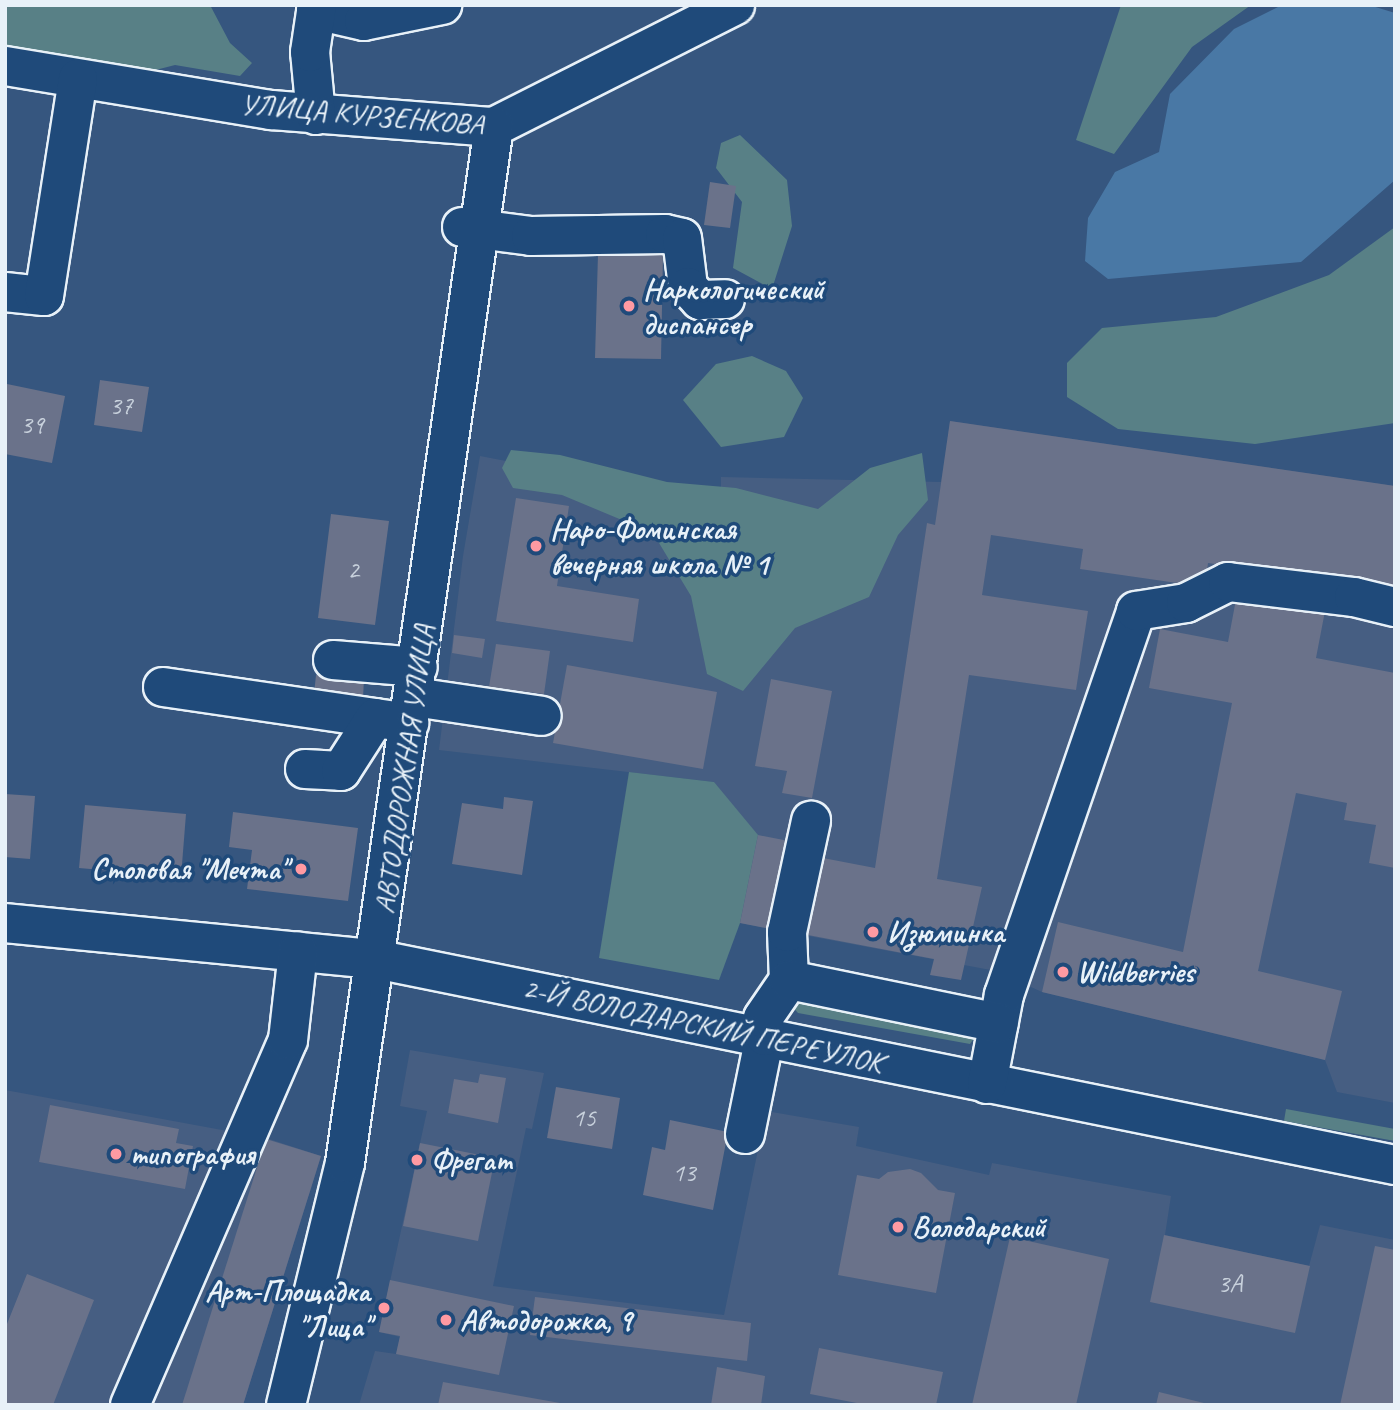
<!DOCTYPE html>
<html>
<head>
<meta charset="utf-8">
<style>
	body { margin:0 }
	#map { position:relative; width:1400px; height:1410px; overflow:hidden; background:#36567f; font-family:Caveat,sans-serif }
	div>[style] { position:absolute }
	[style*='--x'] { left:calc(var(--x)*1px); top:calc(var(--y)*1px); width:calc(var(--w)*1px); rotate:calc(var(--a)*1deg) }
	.built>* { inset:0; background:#465e82 }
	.green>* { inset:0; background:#588086 }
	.water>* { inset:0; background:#4978a5 }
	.building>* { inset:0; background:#6a728a }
	.roads { filter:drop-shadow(2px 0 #e8f1f8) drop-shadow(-2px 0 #e8f1f8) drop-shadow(0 2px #e8f1f8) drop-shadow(0 -2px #e8f1f8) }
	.minor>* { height:38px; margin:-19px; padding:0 19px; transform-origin:19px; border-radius:19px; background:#1f4a7a }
	.dots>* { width:19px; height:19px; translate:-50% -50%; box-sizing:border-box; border:4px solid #1f4a7a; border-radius:50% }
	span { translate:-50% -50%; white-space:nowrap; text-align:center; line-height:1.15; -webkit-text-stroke:7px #1f4a7a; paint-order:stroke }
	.number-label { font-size:26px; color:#c8d1dc }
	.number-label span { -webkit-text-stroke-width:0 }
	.street-label { font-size:30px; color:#e8f1f8 }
	.poi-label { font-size:30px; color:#e8f1f8; font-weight:700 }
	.left { translate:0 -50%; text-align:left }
	.right { translate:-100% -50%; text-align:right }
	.frame { position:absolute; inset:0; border:7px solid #e8f1f8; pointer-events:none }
</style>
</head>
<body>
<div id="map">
	<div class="built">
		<div style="clip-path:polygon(950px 421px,1395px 486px,1395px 1103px,1337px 1092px,1325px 1060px,1042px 992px,996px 971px,740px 923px,714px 782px,439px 750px,463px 556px,480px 456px,721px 502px,721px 477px,941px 482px)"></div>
		<div style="clip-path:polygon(410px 1050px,544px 1073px,532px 1129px,526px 1128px,493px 1286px,724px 1315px,766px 1111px,859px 1127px,856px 1146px,989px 1175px,992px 1163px,1171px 1196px,1165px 1235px,1309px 1266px,1320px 1225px,1395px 1240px,1395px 1405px,359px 1405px,375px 1351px,396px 1354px,400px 1337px,379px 1332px,427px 1111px,400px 1106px)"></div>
		<div style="clip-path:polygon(5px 1090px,266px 1138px,321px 1156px,243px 1405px,5px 1405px)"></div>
	</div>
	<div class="green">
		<div style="clip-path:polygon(5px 5px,210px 5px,230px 43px,252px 63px,240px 76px,175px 65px,140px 74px,5px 52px)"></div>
		<div style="clip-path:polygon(1121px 5px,1251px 5px,1192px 47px,1114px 154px,1076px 140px)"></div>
		<div style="clip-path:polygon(740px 135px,787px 180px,792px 226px,772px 289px,733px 268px,742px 202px,716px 168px,721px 143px)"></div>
		<div style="clip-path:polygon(1395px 227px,1395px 423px,1255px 444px,1118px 429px,1067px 397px,1067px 363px,1102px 328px,1216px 317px,1329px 275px)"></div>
		<div style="clip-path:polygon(752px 356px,786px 371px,803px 398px,784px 437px,721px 447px,683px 400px,716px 364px)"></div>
		<div style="clip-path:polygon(511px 450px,560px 455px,667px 482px,736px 488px,818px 509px,870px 468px,922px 453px,928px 500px,898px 535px,869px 597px,795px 628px,743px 691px,707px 674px,691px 596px,653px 533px,562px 495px,513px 488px,502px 468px)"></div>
		<div style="clip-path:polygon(629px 772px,714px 782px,758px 835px,740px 923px,719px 980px,599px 958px)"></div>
		<div style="clip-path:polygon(794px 1000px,975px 1037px,970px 1044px,798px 1013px,790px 1004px)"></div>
		<div style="clip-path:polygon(1286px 1109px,1395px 1129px,1395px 1141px,1284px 1121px)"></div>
	</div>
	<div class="water">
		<div style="clip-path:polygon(1282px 5px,1369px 5px,1395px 13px,1395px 180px,1301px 262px,1108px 279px,1085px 261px,1088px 218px,1115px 172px,1159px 152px,1170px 94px,1234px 29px)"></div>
	</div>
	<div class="building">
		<div style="clip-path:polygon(710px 182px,736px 186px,730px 228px,704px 225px)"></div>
		<div style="clip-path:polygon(598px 254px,663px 255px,661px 359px,595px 358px)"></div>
		<div style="clip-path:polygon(100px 380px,149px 387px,142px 432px,94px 425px)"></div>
		<div style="clip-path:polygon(7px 384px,65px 396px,52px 463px,5px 454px)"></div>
		<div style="clip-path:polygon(950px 421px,1395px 486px,1395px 590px,1208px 563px,1205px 587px,1080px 569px,1083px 549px,991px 535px,982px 595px,1088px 611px,1076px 690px,969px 675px,937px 879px,982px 887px,961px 980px,930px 975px,934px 959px,808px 935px,823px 858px,875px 868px,927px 523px,935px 525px)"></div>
		<div style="clip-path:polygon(516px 498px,569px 506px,557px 586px,639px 599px,633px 642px,496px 621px)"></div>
		<div style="clip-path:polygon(331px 514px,389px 521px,375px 625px,318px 618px)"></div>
		<div style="clip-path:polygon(1237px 594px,1325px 611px,1316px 658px,1395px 673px,1395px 868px,1369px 863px,1376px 825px,1344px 820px,1347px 803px,1296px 793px,1258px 971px,1342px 991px,1325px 1060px,1042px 992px,1058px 922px,1183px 952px,1232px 703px,1149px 688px,1160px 629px,1228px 642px)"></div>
		<div style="clip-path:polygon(454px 635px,485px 639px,482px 658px,452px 653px)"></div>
		<div style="clip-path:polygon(496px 644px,550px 651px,544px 694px,489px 687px)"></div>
		<div style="clip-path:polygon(567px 665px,717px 692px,703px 769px,553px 743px)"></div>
		<div style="clip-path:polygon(316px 675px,364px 679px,363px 698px,314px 694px)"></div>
		<div style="clip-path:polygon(771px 679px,832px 691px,812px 798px,782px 793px,787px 771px,755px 766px)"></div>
		<div style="clip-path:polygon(5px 794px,35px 796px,30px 859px,5px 857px)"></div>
		<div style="clip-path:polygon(504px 797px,533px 801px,522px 875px,452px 864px,462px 803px,503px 809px)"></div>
		<div style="clip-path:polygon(85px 805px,186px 814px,181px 877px,79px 868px)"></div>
		<div style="clip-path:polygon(233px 812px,358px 828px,348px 901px,247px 889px,252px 850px,229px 847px)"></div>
		<div style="clip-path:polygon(758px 835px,794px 842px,776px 930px,740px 923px)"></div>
		<div style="clip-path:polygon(480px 1074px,506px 1078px,498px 1123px,448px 1113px,454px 1079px,478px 1083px)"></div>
		<div style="clip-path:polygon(556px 1087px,620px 1098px,612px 1149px,547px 1138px)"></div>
		<div style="clip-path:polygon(50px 1105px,179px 1129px,176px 1143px,193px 1146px,185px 1189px,39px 1162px)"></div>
		<div style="clip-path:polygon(670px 1120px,728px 1132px,713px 1210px,643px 1195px,652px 1147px,665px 1150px)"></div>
		<div style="clip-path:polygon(266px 1139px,321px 1156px,243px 1405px,182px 1405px)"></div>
		<div style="clip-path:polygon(420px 1143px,495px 1158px,478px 1241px,403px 1226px)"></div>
		<div style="clip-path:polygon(910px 1169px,921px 1173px,938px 1190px,955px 1193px,936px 1293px,838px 1275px,857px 1175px,879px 1179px,888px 1172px)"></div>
		<div style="clip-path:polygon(1164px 1235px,1310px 1266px,1295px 1333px,1150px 1302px)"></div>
		<div style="clip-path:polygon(1010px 1237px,1109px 1259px,1076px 1405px,972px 1405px)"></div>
		<div style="clip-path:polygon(1375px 1246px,1395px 1250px,1395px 1405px,1340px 1405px)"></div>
		<div style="clip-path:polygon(27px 1274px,94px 1300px,53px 1405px,5px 1405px,5px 1329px)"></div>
		<div style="clip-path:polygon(390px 1280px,514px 1306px,499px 1375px,396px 1354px,400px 1336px,379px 1332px)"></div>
		<div style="clip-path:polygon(535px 1297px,751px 1323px,747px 1361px,530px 1335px)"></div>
		<div style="clip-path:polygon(819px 1348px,943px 1372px,936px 1405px,867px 1405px,810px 1394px)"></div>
		<div style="clip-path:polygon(717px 1367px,765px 1376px,761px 1405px,711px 1405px)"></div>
		<div style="clip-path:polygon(443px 1382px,560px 1403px,560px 1405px,438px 1405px)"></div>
		<div style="clip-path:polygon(1159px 1392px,1208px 1404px,1208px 1405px,1156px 1405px)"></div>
	</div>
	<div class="roads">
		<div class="minor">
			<div style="--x:316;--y:10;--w:49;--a:12.9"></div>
			<div style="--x:364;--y:21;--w:80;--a:-11.6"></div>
			<div style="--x:5;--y:66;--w:270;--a:9.4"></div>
			<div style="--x:271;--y:110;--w:224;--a:4.4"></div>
			<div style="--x:494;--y:127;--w:270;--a:-26.8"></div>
			<div style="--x:316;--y:115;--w:63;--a:-95.4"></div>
			<div style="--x:310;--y:52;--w:48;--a:-81.5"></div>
			<div style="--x:462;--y:227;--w:70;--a:7.4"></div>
			<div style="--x:531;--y:236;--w:134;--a:-0.9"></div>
			<div style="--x:665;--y:234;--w:17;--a:13"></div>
			<div style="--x:682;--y:238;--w:49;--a:83"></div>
			<div style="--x:688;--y:287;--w:18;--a:47"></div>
			<div style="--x:700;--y:300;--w:25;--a:-2"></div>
			<div style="--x:5;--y:292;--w:39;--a:6"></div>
			<div style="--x:44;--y:296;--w:220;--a:-81.1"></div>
			<div style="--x:333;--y:660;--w:85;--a:4.7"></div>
			<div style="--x:163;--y:687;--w:249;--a:8.3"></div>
			<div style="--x:414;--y:697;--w:129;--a:8.4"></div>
			<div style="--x:305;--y:769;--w:36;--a:3"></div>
			<div style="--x:341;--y:771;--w:63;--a:-57.3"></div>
			<div style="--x:5;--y:923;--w:372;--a:5.6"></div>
			<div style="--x:375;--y:959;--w:1041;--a:11.42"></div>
			<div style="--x:789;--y:980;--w:48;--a:-92.4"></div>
			<div style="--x:787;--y:932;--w:114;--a:-77.8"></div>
			<div style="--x:987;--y:1084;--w:91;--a:-79.2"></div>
			<div style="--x:1004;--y:995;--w:406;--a:-71"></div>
			<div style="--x:1136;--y:611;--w:51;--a:-9.1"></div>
			<div style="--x:1186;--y:603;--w:47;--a:-26.6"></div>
			<div style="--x:1228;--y:582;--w:127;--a:6.8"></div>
			<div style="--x:1354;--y:597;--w:42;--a:13.7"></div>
			<div style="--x:745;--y:1134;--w:100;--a:-78.5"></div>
			<div style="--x:765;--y:1036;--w:18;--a:-96"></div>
			<div style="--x:763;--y:1018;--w:46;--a:-55.6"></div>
			<div style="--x:789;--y:980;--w:214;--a:11.6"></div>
			<div style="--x:130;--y:1405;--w:398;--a:-66.6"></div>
			<div style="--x:288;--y:1040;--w:89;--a:-83.5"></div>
			<div style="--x:286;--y:1405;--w:249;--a:-76.3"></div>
			<div style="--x:345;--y:1163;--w:1047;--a:-81.82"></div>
		</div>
	</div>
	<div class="dots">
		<div style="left:629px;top:306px;background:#ff9aa2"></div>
		<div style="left:536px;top:546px;background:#ff9aa2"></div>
		<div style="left:301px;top:869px;background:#ff9aa2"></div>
		<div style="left:873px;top:932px;background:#ff9aa2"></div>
		<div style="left:1063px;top:972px;background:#ff9aa2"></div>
		<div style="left:116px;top:1154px;background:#ff9aa2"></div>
		<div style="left:417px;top:1160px;background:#ff9aa2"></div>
		<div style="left:898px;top:1227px;background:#ff9aa2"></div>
		<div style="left:384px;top:1308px;background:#ff9aa2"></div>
		<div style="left:446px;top:1320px;background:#ff9aa2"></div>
	</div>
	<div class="number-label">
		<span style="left:121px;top:406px">37</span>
		<span style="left:32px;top:425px">39</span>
		<span style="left:353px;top:570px">2</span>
		<span style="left:584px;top:1118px">15</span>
		<span style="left:684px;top:1173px">13</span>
		<span style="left:1230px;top:1284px">3А</span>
	</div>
	<div class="street-label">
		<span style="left:362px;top:114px;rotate:5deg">УЛИЦА КУРЗЕНКОВА</span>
		<span style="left:404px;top:769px;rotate:-82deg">АВТОДОРОЖНАЯ УЛИЦА</span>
		<span style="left:703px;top:1025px;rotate:12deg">2-Й ВОЛОДАРСКИЙ ПЕРЕУЛОК</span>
	</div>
	<div class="poi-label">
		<span class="left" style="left:643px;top:306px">Наркологический<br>диспансер</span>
		<span class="left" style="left:550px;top:546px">Наро-Фоминская<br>вечерняя школа № 1</span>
		<span class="right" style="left:287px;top:869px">Столовая "Мечта"</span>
		<span class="left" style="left:887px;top:932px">Изюминка</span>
		<span class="left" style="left:1077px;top:972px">Wildberries</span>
		<span class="left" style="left:130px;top:1154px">типография</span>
		<span class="left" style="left:431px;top:1160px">Фрегат</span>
		<span class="left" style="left:912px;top:1227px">Володарский</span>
		<span class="right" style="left:370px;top:1308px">Арт-Площадка<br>"Лица"</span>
		<span class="left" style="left:460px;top:1320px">Автодорожка, 9</span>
	</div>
	<div class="frame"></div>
</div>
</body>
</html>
